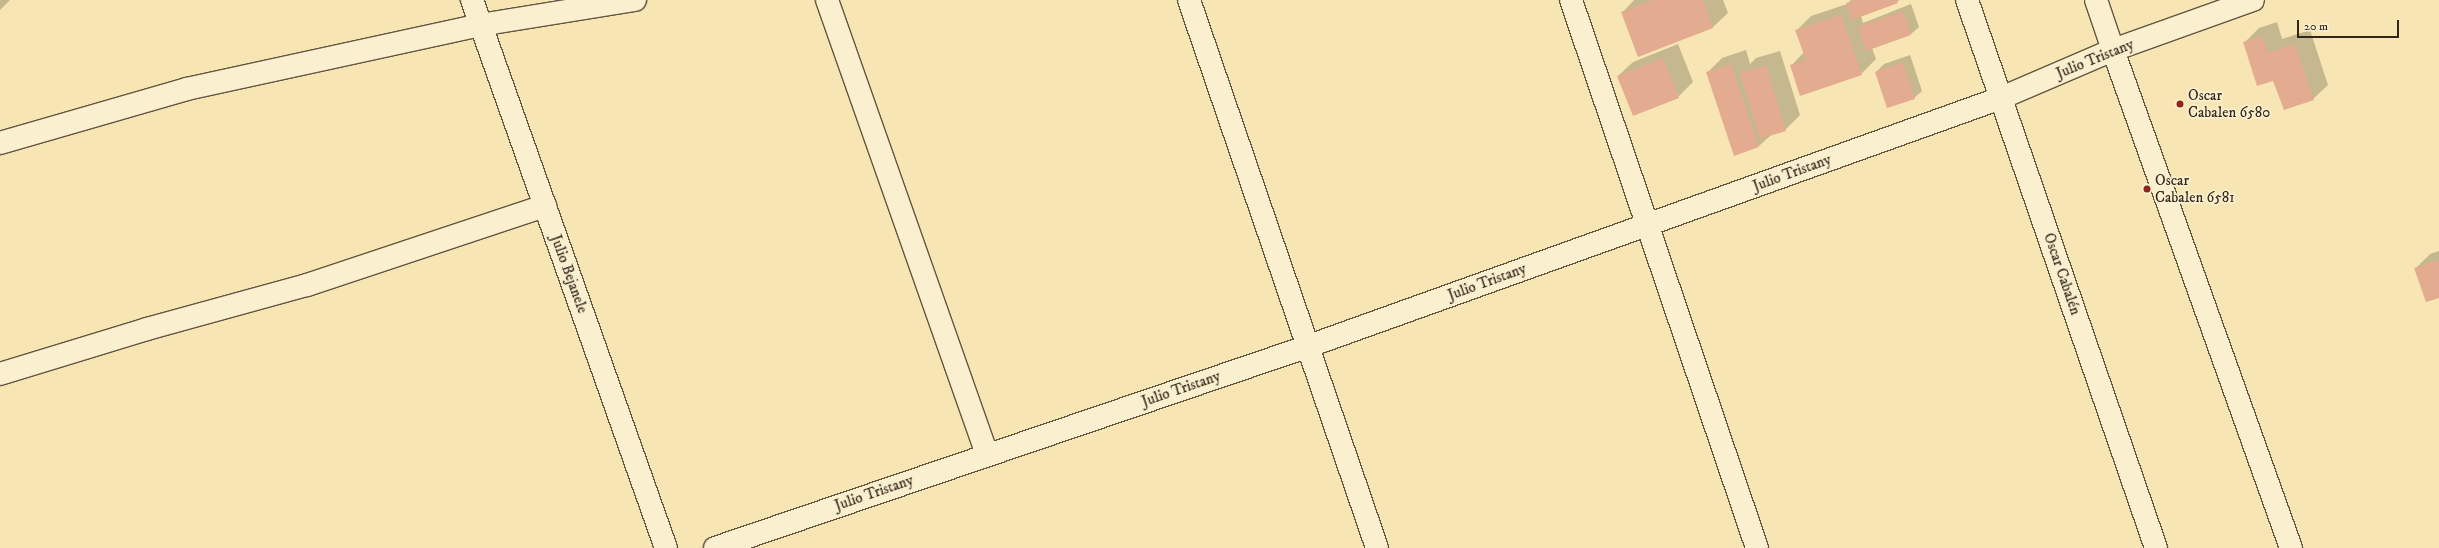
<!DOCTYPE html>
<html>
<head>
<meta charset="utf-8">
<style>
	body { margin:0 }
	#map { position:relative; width:2439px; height:548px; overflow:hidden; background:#f7e6b3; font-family:"IM FELL DW Pica",serif }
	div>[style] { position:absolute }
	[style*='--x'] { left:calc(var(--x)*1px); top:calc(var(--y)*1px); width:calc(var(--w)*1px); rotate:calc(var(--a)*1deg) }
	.shadow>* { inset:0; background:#0003 }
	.building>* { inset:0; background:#e3ab8f }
	.roads { filter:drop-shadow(1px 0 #635641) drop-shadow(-1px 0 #635641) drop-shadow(0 1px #635641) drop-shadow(0 -1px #635641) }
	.minor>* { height:22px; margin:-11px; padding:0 11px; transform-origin:11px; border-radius:11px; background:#faefce }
	.secondary>* { height:22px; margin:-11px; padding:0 11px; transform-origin:11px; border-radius:11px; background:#faefce }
	.dots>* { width:11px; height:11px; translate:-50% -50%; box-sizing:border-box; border:2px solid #faefce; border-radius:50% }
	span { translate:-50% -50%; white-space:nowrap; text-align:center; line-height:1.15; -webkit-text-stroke:3.5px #faefce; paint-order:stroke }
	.street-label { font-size:15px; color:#32261b }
	.poi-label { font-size:15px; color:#32261b }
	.left { translate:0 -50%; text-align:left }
	.scale { position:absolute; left:2297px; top:20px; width:102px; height:18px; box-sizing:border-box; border:2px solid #32261b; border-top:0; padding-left:5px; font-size:12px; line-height:14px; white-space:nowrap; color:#32261b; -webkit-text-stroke:3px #faefce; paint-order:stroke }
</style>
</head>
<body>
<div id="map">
	<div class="shadow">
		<div style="clip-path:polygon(0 0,10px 0,0 10px)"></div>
		<div style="clip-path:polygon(1634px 0,1723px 0,1728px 13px,1713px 27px,1638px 56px,1622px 13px)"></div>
		<div style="clip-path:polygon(1851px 0,1900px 0,1861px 16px,1863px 23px,1911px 4px,1919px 27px,1911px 34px,1872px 48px,1876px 59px,1861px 74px,1791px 66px,1804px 52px,1797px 30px,1811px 16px,1847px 4px)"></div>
		<div style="clip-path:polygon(2277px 22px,2282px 39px,2310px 30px,2328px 85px,2313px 99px,2274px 79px,2244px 43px,2259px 28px)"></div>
		<div style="clip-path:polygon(1678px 44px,1693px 82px,1678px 97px,1618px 76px,1633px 62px)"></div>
		<div style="clip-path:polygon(1746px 50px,1750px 64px,1756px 58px,1780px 51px,1800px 115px,1785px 130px,1771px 135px,1759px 146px,1707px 73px,1722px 58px)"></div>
		<div style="clip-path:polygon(1910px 55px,1922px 91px,1914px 98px,1876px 72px,1884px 64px)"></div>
		<div style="clip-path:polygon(2439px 251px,2439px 297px,2415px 269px,2430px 254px)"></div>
	</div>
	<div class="building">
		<div style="clip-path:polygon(1653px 0,1703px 0,1713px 28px,1638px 57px,1621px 12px)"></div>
		<div style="clip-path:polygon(1856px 0,1897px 0,1898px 3px,1852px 20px,1846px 3px)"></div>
		<div style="clip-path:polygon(1903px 11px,1911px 35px,1866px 51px,1858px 27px)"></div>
		<div style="clip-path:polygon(1841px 15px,1862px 75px,1800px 96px,1790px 65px,1806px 60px,1795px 30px)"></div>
		<div style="clip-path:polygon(2262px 36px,2268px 53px,2295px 44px,2314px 100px,2284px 110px,2273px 81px,2257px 86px,2243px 42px)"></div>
		<div style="clip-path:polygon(1663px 58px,1679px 98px,1633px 116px,1617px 76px)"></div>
		<div style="clip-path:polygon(1903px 62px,1915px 99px,1887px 108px,1875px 72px)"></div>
		<div style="clip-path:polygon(1731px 64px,1759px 147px,1734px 156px,1706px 72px)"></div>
		<div style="clip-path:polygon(1766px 65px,1786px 131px,1760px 139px,1740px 73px)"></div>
		<div style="clip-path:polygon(2439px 260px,2439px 298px,2426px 302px,2414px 268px)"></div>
	</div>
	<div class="roads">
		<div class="minor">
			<div style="--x:472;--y:0;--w:581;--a:70.51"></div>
			<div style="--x:827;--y:0;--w:481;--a:70.6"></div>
			<div style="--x:1189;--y:0;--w:579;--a:71.06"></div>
			<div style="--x:1571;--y:0;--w:579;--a:71.25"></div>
			<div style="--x:1967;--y:0;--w:580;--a:70.97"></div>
			<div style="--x:0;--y:143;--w:195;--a:-16.1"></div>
			<div style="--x:187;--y:89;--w:300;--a:-12.3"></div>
			<div style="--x:480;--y:25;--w:157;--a:-9.2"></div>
			<div style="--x:0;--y:374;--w:154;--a:-17"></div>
			<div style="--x:147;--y:329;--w:166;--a:-15.4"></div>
			<div style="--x:307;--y:285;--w:251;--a:-18.4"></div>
			<div style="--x:715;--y:548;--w:627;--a:-18.78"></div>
			<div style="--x:1309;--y:346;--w:735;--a:-19.72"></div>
			<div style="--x:2001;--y:98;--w:122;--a:-23.2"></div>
			<div style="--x:2113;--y:50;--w:53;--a:-108.8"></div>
		</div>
		<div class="secondary">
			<div style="--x:2253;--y:0;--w:149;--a:160.3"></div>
			<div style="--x:2113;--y:50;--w:529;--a:70.33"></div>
		</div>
	</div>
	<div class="dots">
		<div style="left:2180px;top:104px;background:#8f2418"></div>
		<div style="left:2147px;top:189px;background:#8f2418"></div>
	</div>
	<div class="street-label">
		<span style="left:2095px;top:59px;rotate:-22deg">Julio Tristany</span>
		<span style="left:1792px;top:173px;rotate:-20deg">Julio Tristany</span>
		<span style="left:569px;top:274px;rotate:70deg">Julio Bejanele</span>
		<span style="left:2062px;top:274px;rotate:71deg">Oscar Cabalén</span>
		<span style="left:1487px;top:282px;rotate:-20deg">Julio Tristany</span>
		<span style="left:1181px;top:389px;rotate:-19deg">Julio Tristany</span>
		<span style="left:874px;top:493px;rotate:-19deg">Julio Tristany</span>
	</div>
	<div class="poi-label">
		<span class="left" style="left:2188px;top:104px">Oscar<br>Cabalen 6580</span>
		<span class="left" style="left:2155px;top:189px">Oscar<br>Cabalen 6581</span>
	</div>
	<div class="scale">20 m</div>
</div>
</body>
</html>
